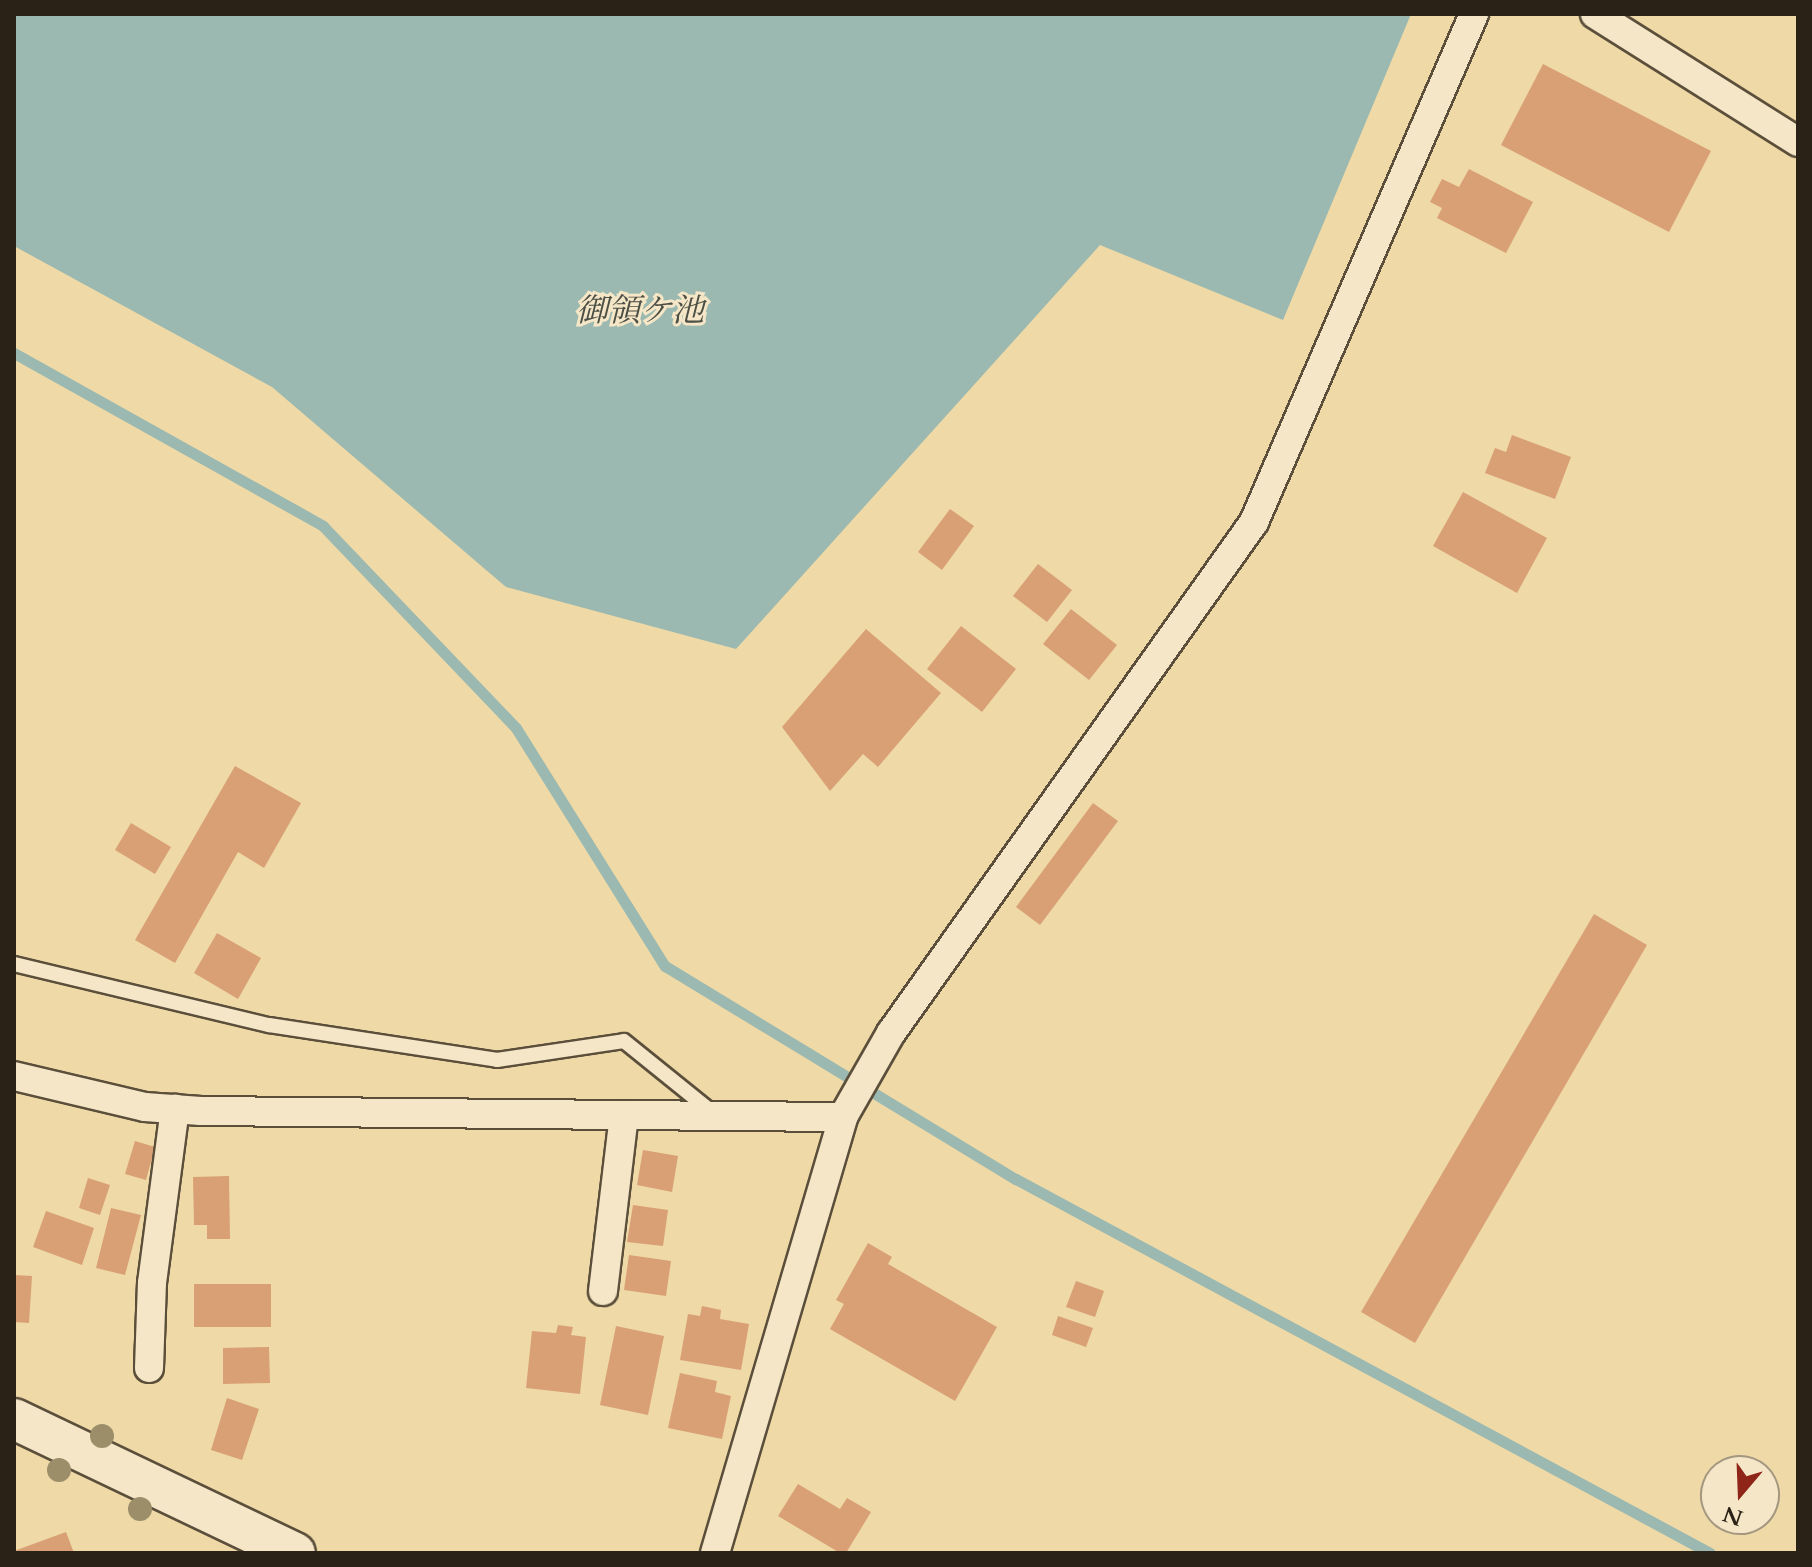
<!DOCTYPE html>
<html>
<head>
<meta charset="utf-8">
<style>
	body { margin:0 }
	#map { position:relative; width:1812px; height:1567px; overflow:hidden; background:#eed9a7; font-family:Cardo,"Noto Serif JP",serif }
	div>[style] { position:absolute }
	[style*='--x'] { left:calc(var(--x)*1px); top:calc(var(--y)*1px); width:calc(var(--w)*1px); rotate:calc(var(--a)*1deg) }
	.water>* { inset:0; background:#9bb9b0 }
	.stream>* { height:11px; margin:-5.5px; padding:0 5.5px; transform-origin:5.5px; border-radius:5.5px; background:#9bb9b0 }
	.building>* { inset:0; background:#d9a075 }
	.roads { filter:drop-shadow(2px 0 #5b4f3b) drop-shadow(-2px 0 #5b4f3b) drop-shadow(0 2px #5b4f3b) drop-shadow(0 -2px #5b4f3b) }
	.lane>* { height:14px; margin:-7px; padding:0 7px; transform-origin:7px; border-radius:7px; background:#f4e6c6 }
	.street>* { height:28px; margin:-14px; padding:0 14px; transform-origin:14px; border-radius:14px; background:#f4e6c6 }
	.secondary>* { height:40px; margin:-20px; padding:0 20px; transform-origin:20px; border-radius:20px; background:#f4e6c6 }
	.trees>* { width:24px; height:24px; margin:-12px; border-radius:50%; background:#9b8e69 }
	span { translate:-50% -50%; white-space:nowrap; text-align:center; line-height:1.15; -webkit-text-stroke:6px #f4e6c6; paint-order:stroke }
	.water-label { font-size:32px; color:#4c4f45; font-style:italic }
	.frame { position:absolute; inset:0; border:16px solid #2a2117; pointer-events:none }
	.north { position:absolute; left:1700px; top:1455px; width:80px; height:80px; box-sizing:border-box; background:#f4e6c6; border:2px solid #a39780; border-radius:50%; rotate:199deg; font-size:22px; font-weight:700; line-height:32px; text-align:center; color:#2a2117 }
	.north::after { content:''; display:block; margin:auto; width:28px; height:36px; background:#8f2418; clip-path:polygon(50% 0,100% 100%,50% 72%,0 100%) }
</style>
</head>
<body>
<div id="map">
	<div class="water">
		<div style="clip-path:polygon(14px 14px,1411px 14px,1283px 320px,1100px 245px,736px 649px,506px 587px,272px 387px,14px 246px)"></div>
	</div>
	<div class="stream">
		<div style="--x:14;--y:353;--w:354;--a:29.2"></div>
		<div style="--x:323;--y:526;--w:279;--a:46.3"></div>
		<div style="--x:516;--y:728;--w:281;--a:58"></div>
		<div style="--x:665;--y:966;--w:411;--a:31.3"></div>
		<div style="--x:1016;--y:1179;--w:788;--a:28.32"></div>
	</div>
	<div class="building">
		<div style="clip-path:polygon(1543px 64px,1711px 151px,1669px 232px,1501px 145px)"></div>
		<div style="clip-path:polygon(1469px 169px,1533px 202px,1506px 253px,1437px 218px,1442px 208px,1430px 202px,1442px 179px,1459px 187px)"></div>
		<div style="clip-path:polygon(1512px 435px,1571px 457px,1555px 499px,1485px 473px,1495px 448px,1506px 452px)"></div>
		<div style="clip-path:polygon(1463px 492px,1547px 538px,1517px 593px,1433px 546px)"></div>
		<div style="clip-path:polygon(950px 509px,974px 526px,942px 570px,918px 552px)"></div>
		<div style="clip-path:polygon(1038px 564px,1072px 590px,1047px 622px,1013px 596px)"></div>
		<div style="clip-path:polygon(1071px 609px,1117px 645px,1089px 680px,1043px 644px)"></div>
		<div style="clip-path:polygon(961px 626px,1016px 669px,982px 712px,927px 669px)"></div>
		<div style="clip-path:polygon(866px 629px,941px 693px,878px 767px,863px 754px,830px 791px,782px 727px)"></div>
		<div style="clip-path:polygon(235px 766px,301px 803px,264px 868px,238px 852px,175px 963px,135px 940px)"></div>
		<div style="clip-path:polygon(1093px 803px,1118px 821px,1040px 925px,1016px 907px)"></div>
		<div style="clip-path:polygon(131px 823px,171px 847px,155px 874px,115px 850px)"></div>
		<div style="clip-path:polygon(1594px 914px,1647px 945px,1415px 1343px,1361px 1312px)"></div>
		<div style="clip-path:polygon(217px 933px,261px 958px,238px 999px,194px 973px)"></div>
		<div style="clip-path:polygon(135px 1141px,155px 1147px,146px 1180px,125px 1174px)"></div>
		<div style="clip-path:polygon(643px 1150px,678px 1156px,672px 1192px,637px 1185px)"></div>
		<div style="clip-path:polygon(229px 1176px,230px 1239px,207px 1239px,207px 1225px,194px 1225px,193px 1177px)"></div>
		<div style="clip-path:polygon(88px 1178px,110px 1185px,100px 1215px,79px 1208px)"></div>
		<div style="clip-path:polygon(633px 1205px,668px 1210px,663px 1246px,627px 1242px)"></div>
		<div style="clip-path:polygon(111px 1208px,141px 1215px,125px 1275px,96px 1268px)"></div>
		<div style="clip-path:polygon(46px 1211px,94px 1228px,82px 1265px,33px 1247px)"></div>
		<div style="clip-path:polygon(868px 1243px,892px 1257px,888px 1264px,997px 1327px,955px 1401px,830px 1329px,844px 1304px,836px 1300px)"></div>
		<div style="clip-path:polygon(629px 1255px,671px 1261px,666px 1296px,624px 1290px)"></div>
		<div style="clip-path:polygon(14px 1275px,32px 1276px,29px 1323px,14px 1322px)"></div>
		<div style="clip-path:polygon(1076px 1281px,1104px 1291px,1095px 1317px,1066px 1307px)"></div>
		<div style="clip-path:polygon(194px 1284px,271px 1284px,271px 1327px,194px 1327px)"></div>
		<div style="clip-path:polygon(702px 1306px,721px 1310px,720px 1319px,749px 1324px,741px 1370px,680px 1360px,688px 1314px,700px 1316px)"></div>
		<div style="clip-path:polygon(1058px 1316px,1093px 1328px,1086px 1347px,1052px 1335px)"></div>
		<div style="clip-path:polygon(558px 1325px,573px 1327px,571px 1335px,586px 1337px,580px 1394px,526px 1388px,532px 1331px,556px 1333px)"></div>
		<div style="clip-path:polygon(616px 1326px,664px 1336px,648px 1415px,600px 1405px)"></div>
		<div style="clip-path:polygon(269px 1347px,270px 1383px,223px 1384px,223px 1348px)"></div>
		<div style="clip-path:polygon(680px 1373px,717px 1381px,715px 1392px,731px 1396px,722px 1439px,668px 1428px)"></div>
		<div style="clip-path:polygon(227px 1398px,259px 1409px,242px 1460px,211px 1450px)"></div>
		<div style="clip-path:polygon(798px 1484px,840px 1509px,847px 1498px,871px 1512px,846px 1553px,840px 1553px,778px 1516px)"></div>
		<div style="clip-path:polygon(66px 1532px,74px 1553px,14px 1553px,14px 1551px)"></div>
	</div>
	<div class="roads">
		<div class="lane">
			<div style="--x:14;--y:964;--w:262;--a:13.5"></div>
			<div style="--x:269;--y:1025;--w:231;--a:8.7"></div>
			<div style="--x:497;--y:1060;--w:128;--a:-8.5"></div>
			<div style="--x:624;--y:1041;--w:113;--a:38.9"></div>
		</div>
		<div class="street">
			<div style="--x:1595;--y:14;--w:240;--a:32.2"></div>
			<div style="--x:14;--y:1076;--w:135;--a:13.3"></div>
			<div style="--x:145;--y:1107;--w:56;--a:4.1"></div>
			<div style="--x:201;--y:1111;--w:642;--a:0.54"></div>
			<div style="--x:603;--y:1291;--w:176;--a:-83.2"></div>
			<div style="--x:149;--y:1368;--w:85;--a:-88"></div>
			<div style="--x:152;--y:1283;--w:176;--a:-82.5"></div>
			<div style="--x:715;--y:1553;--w:454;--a:-73.6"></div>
			<div style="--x:843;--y:1117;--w:97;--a:-60.3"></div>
			<div style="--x:891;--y:1033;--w:627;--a:-54.61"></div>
			<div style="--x:1254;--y:522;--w:554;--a:-66.58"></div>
		</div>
		<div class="secondary">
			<div style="--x:14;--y:1419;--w:311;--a:25.5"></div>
		</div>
	</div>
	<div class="trees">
		<div style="left:102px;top:1436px"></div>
		<div style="left:59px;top:1470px"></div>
		<div style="left:140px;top:1509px"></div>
	</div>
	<div class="water-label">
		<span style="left:640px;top:311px">御領ケ池</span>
	</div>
	<div class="frame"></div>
	<div class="north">N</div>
</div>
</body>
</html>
